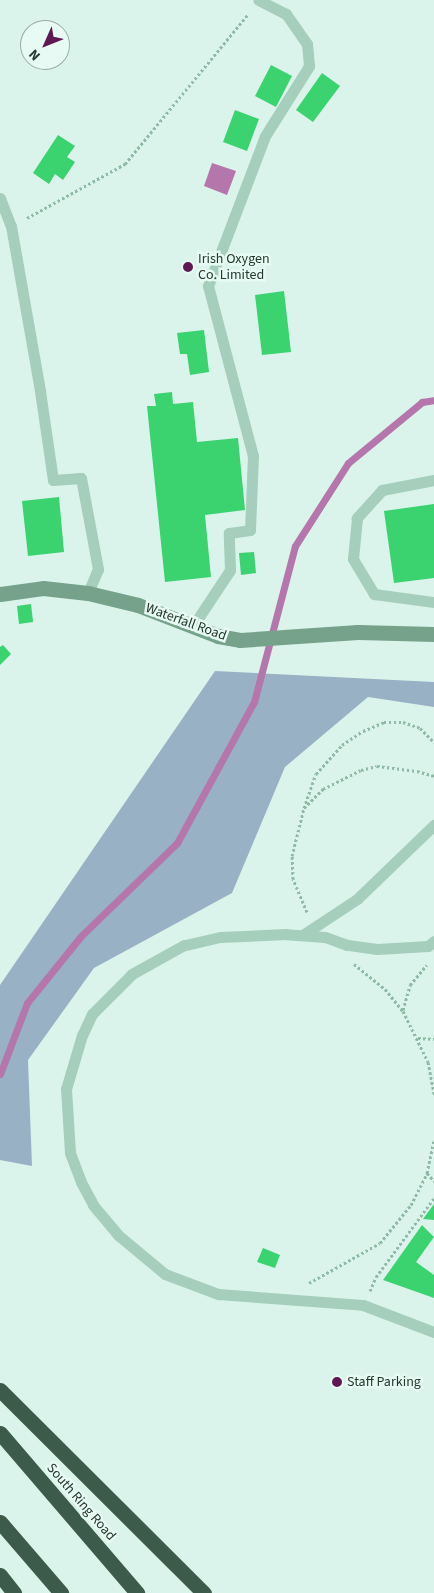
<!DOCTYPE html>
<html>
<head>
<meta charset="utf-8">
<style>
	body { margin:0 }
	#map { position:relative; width:434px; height:1593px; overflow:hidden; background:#daf4eb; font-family:"Source Sans 3",sans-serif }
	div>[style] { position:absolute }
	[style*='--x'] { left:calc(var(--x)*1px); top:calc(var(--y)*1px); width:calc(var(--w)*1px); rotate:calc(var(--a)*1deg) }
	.green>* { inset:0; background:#99b1c5 }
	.water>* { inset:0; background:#b476ab }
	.stream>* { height:7px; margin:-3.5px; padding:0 3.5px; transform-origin:3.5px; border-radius:3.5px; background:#b476ab }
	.building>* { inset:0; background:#3bd270 }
	.path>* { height:3px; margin-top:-1.5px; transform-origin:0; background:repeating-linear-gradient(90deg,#8fbaa6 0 2.5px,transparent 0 5px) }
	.lane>* { height:11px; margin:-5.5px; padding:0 5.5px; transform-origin:5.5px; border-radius:5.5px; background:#a5cebc }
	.secondary>* { height:15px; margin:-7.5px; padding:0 7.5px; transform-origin:7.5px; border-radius:7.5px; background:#76a28b }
	.highway>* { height:15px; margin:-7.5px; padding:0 7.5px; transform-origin:7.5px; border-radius:7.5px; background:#3d5b4a }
	.dots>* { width:14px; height:14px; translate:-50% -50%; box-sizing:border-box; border:2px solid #e7fbf4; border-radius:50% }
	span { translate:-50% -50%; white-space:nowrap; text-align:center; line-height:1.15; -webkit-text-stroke:5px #e7fbf4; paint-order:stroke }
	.poi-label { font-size:14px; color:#27392f }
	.left { translate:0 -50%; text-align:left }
	.street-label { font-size:14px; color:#27392f }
	.north { position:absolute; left:20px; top:20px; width:50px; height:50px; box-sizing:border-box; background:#e7fbf4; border:1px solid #9aada5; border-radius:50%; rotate:226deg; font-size:14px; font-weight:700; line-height:20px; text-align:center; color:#27392f }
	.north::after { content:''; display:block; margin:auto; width:18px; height:22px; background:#5f1852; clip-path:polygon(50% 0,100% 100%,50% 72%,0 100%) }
</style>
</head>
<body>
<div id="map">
	<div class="green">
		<div style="clip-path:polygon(215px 671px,434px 682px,434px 707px,368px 697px,285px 767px,232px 893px,94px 968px,28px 1060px,32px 1166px,0 1160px,0 985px)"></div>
	</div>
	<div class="water">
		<div style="clip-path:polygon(212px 163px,236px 171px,227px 195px,204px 186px)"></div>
	</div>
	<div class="stream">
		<div style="--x:0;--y:1074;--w:76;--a:-69.2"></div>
		<div style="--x:27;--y:1003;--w:86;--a:-51.1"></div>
		<div style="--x:81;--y:936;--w:134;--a:-44.1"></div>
		<div style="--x:177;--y:843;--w:161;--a:-61.4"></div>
		<div style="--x:254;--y:702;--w:161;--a:-75.3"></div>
		<div style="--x:295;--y:546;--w:98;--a:-57.4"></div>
		<div style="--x:348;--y:463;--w:96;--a:-39.5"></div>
		<div style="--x:422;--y:402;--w:12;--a:-9"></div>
	</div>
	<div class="building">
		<div style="clip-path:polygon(271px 65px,292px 76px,276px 107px,255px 96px)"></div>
		<div style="clip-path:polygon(322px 73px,340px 86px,313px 122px,296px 110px)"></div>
		<div style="clip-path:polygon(235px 110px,259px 119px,247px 151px,223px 142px)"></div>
		<div style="clip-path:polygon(58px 135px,75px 146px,67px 157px,75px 162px,63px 180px,55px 174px,49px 184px,33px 173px)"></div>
		<div style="clip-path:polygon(284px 291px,291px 352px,262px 355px,255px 295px)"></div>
		<div style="clip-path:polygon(204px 330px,209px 372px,190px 375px,187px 354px,180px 354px,177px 333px)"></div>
		<div style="clip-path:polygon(172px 392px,173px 404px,193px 402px,197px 442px,238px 438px,245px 510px,205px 515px,211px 577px,165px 582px,147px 406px,156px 406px,154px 394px)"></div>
		<div style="clip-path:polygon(59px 497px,64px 552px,28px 556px,22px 501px)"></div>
		<div style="clip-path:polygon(434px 504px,434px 578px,394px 583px,384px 511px)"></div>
		<div style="clip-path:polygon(254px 552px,256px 573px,241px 575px,239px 553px)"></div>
		<div style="clip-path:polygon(31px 604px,33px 622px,19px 624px,17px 606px)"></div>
		<div style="clip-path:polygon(3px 645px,11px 654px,0 665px,0 647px)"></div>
		<div style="clip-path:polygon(434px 1204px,434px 1220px,423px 1219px)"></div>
		<div style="clip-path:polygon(422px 1225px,434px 1237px,416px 1262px,434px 1275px,434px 1298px,383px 1280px)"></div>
		<div style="clip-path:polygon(263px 1248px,280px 1255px,275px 1268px,257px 1262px)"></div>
	</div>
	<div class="path">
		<div style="--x:27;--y:218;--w:112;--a:-28.9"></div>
		<div style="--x:125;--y:164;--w:194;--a:-50.6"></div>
		<div style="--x:304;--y:808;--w:36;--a:-71"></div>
		<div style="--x:316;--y:774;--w:39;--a:-48"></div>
		<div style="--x:342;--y:745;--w:25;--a:-34"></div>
		<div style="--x:363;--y:731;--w:23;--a:-23"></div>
		<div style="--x:384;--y:722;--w:19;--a:0"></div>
		<div style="--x:403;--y:722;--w:18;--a:19"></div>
		<div style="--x:420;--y:728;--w:20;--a:45"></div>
		<div style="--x:307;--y:912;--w:36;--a:-113"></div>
		<div style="--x:293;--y:879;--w:23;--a:-92"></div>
		<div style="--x:292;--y:856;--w:49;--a:-76"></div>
		<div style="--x:304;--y:808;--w:27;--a:-45"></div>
		<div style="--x:323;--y:789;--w:42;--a:-26.6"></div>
		<div style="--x:361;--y:770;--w:16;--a:-14"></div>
		<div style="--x:377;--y:766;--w:40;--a:7.1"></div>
		<div style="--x:417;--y:771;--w:18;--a:16"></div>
		<div style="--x:354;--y:964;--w:40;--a:39"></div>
		<div style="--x:385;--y:989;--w:28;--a:51"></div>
		<div style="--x:403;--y:1011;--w:57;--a:63.9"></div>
		<div style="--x:428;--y:1062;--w:33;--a:79"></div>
		<div style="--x:403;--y:1010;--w:26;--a:-74"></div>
		<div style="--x:410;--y:985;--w:26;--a:-50"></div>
		<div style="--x:418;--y:1038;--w:16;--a:4"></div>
		<div style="--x:427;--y:1173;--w:11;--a:49"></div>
		<div style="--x:309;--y:1283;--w:81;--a:-29.4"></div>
		<div style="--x:380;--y:1243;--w:49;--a:-50.8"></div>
		<div style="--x:411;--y:1205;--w:36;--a:-63"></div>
		<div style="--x:427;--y:1173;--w:34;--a:-78"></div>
		<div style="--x:370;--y:1291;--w:15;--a:-67"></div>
		<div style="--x:376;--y:1277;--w:98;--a:-53.7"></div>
	</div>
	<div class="lane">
		<div style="--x:0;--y:198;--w:30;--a:69"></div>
		<div style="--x:11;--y:226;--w:168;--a:80"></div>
		<div style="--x:40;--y:391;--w:90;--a:81.7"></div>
		<div style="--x:53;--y:480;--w:28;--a:-4"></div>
		<div style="--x:81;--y:478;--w:93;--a:79.4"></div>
		<div style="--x:98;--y:569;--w:26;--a:113"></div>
		<div style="--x:434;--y:480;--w:53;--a:169.1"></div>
		<div style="--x:382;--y:490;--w:38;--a:132"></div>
		<div style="--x:357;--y:518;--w:41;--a:95.6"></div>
		<div style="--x:353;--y:559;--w:41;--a:59"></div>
		<div style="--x:374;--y:594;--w:61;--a:7.6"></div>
		<div style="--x:193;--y:626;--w:67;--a:-56.5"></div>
		<div style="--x:230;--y:570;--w:37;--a:-92"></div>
		<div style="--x:229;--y:533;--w:21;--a:-8"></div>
		<div style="--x:250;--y:530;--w:74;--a:-87.7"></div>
		<div style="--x:253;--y:456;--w:176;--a:-104.8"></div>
		<div style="--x:208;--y:286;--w:160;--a:-69.2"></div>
		<div style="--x:265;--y:136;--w:83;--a:-57.8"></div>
		<div style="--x:309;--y:66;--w:22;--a:-95"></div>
		<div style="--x:307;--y:44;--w:37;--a:-125"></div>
		<div style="--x:286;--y:14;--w:31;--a:-153"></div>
		<div style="--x:304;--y:934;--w:64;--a:-33.4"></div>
		<div style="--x:357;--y:899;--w:107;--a:-43.9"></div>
		<div style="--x:434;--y:941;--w:8;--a:140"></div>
		<div style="--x:428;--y:946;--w:51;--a:176.6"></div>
		<div style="--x:377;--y:949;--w:30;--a:-172"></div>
		<div style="--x:347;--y:945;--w:23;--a:-160"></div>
		<div style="--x:325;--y:937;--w:39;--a:-176"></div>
		<div style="--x:286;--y:934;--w:66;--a:177.4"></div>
		<div style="--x:220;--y:937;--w:37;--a:167"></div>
		<div style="--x:184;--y:945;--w:60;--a:150.9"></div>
		<div style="--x:132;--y:974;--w:57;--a:135"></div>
		<div style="--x:92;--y:1014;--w:23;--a:115"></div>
		<div style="--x:82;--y:1035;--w:56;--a:106.5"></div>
		<div style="--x:66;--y:1089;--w:64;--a:86.4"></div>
		<div style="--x:70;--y:1153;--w:31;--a:69"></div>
		<div style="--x:81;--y:1182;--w:26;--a:62"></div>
		<div style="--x:93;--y:1205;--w:39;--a:50"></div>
		<div style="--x:118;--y:1235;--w:61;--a:39.7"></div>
		<div style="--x:165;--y:1274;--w:57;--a:20.7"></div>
		<div style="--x:218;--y:1294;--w:145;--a:4.3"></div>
		<div style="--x:363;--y:1305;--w:76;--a:20.8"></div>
	</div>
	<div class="secondary">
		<div style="--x:0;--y:594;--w:43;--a:-7.9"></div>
		<div style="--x:43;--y:588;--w:45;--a:6.3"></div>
		<div style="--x:88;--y:593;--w:51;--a:13.5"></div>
		<div style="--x:138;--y:605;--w:86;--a:21.2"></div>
		<div style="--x:218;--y:636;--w:22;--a:10"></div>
		<div style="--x:240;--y:640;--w:118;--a:-3.9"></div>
		<div style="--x:358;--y:632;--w:76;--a:1.5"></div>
	</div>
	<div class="highway">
		<div style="--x:0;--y:1390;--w:288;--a:44.9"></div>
		<div style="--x:0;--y:1433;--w:211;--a:49.4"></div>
		<div style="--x:0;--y:1522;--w:94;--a:49.3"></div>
		<div style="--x:0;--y:1575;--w:23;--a:52"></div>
	</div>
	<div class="dots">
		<div style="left:188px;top:267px;background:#5f1852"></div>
		<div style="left:337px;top:1382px;background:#5f1852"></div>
	</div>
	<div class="poi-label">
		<span class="left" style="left:198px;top:267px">Irish Oxygen<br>Co. Limited</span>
		<span class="left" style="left:347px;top:1382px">Staff Parking</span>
	</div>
	<div class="street-label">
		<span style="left:186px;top:622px;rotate:20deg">Waterfall Road</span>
		<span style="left:81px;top:1502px;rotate:49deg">South Ring Road</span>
	</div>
	<div class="north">N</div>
</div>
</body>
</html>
